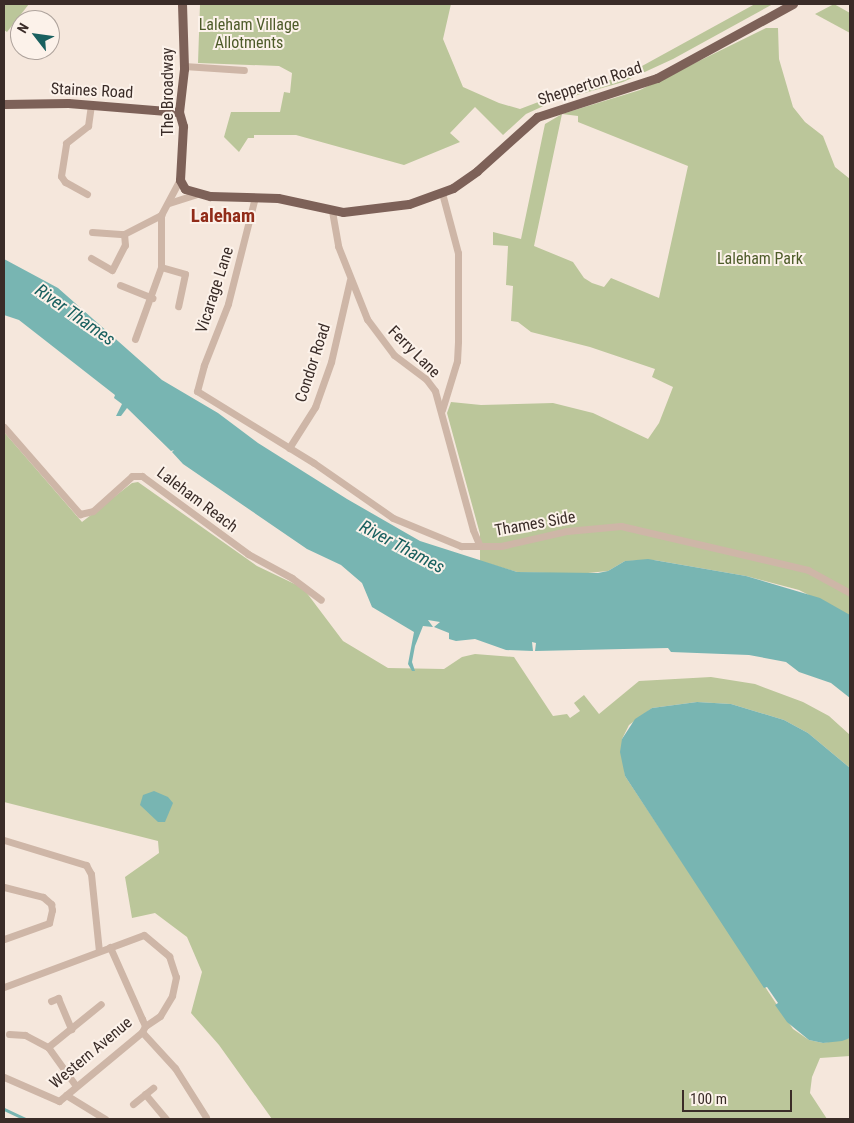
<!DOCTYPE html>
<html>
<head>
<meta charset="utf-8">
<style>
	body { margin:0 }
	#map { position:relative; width:854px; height:1123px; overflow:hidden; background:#f5e7dc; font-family:"Roboto Condensed",sans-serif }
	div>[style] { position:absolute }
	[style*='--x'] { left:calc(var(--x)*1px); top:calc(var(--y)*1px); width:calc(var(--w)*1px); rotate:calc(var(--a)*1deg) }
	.green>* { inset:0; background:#bbc69a }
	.water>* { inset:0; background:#78b5b2 }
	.stream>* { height:2.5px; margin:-1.25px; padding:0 1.25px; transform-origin:1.25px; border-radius:1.25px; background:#78b5b2 }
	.minor>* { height:7px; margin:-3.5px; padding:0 3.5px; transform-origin:3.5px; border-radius:3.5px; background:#ceb6a7 }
	.major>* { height:9px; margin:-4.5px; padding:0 4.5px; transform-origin:4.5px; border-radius:4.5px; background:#7d6158 }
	span { translate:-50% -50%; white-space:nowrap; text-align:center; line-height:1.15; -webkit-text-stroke:4px #fcf2ea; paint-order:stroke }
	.park-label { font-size:16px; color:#4d5b29 }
	.street-label { font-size:16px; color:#3a2c28 }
	.water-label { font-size:18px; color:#19605f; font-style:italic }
	.quarter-label { font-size:19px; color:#912c19; font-weight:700 }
	.frame { position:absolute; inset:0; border:5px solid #3a2c28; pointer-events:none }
	.north { position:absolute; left:10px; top:10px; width:50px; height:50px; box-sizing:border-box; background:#fcf2ea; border:1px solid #aea39c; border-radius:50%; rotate:300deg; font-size:14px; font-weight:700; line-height:20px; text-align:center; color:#3a2c28 }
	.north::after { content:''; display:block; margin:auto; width:18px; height:22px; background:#19605f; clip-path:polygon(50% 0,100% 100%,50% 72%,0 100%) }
	.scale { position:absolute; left:682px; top:1090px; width:110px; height:22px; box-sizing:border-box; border:2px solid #3a2c28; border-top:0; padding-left:6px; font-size:15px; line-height:18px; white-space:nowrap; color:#3a2c28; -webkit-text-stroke:4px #fcf2ea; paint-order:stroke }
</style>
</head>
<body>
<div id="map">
	<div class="green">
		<div style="clip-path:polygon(29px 4px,7px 32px,4px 30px,4px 4px)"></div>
		<div style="clip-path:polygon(200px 4px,451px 4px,443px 39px,463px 87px,499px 103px,520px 109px,570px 90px,622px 77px,755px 4px,773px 4px,673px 59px,623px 82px,550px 103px,526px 114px,503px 135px,475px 107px,450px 133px,460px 142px,404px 165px,296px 135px,254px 135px,254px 138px,248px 138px,239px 152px,224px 137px,231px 112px,280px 112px,284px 92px,290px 93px,292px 73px,279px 66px,198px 63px)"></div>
		<div style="clip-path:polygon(834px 4px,850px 13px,850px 33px,815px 14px)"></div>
		<div style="clip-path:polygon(evenodd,766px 28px,778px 28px,779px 59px,793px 107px,805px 122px,823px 136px,835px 167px,850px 179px,850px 616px,799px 590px,746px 576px,654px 560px,625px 561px,608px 571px,578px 574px,517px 572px,480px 561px,480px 534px,447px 413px,451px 402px,481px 405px,553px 403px,593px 413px,648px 439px,659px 423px,673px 387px,652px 377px,655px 369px,590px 347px,531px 332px,518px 322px,511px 321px,513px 286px,506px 285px,508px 246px,493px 245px,493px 232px,521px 239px,545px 124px,562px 114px,640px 90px,766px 28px,562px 114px,578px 116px,578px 122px,688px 166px,659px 298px,611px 278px,604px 287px,592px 283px,584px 278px,573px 262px,534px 246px,562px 114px)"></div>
		<div style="clip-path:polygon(4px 432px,82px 522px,132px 483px,138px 482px,257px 566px,303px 588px,343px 641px,388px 668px,444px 669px,462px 657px,475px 654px,514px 657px,553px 716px,567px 714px,570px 718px,580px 711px,574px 703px,584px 695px,599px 714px,639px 681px,711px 677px,755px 684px,803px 702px,829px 716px,850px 735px,850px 768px,808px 733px,784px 720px,731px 704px,697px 702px,652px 708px,629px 725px,622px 739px,625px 776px,793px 1029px,809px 1040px,823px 1043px,850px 1038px,850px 1056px,820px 1058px,812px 1077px,810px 1093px,827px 1119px,272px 1119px,219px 1045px,191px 1013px,202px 972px,187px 937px,155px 913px,132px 918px,125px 877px,159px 853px,158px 841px,4px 802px)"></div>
	</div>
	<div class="water">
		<div style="clip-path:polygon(4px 259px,58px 288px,162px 380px,218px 413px,258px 443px,347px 499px,420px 541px,517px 572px,598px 573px,608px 571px,625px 561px,648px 559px,746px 576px,820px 598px,850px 615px,850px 698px,831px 683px,799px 672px,786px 662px,749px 655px,671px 652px,668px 648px,535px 651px,536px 643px,532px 642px,533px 651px,506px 650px,475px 639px,456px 641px,449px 639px,449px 633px,434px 627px,440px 622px,428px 620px,433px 627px,423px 626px,415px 646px,412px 662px,415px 671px,412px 671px,408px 664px,414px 632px,372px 607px,362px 583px,341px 565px,307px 549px,183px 464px,172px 452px,174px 450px,171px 451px,127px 408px,121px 416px,116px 416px,122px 404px,114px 398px,115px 395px,19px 320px,4px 315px)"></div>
		<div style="clip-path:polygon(697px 702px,731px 704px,784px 720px,808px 733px,850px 768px,850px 1038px,842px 1041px,823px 1043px,809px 1040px,787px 1022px,775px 1005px,778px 1003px,767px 987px,764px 988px,625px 776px,620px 752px,622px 739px,635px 719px,652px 708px)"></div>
		<div style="clip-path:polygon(154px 791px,168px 797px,173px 803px,165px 822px,158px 822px,140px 805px,143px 795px)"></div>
	</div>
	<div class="stream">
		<div style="--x:4;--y:1109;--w:23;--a:25"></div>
	</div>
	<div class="minor">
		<div style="--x:184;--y:66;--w:60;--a:3.8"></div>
		<div style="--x:87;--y:194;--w:25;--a:-151"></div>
		<div style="--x:65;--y:182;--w:7;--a:-124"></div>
		<div style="--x:61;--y:176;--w:33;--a:-81"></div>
		<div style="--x:66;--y:143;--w:28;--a:-38"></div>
		<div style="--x:88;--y:126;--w:21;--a:-82"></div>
		<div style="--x:255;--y:197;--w:110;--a:104.2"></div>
		<div style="--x:228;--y:304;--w:66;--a:111.5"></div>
		<div style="--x:204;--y:365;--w:27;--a:105"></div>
		<div style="--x:197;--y:391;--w:137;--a:31.6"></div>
		<div style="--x:314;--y:463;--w:96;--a:34.8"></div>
		<div style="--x:393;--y:518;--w:74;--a:22.4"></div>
		<div style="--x:461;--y:546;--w:40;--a:0"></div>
		<div style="--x:501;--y:546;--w:68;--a:-12.8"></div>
		<div style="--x:567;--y:531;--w:54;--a:-5.3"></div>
		<div style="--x:621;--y:526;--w:192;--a:13.2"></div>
		<div style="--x:808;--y:570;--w:48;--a:28.7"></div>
		<div style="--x:169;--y:203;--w:28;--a:-18"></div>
		<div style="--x:332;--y:211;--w:36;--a:80"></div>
		<div style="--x:338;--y:246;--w:79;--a:68.3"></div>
		<div style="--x:367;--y:319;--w:45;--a:53.1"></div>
		<div style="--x:394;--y:355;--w:40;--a:37"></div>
		<div style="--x:426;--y:379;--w:15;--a:53"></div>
		<div style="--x:435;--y:391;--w:144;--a:74.7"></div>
		<div style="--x:473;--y:530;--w:15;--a:67"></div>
		<div style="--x:92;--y:232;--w:32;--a:4"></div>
		<div style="--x:91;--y:258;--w:24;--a:30"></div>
		<div style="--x:112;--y:270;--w:28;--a:-63"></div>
		<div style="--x:125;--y:245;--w:11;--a:-95"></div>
		<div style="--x:124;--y:234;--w:42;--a:-27.2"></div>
		<div style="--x:161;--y:267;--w:25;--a:16"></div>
		<div style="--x:185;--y:274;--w:33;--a:102"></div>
		<div style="--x:120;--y:285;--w:35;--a:22"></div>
		<div style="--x:135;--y:339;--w:77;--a:-70.1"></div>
		<div style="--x:161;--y:267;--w:52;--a:-90"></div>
		<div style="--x:161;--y:215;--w:40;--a:-62"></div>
		<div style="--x:442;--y:410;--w:51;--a:-73"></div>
		<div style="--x:457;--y:361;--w:20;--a:-87"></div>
		<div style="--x:458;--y:341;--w:88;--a:-90"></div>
		<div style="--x:458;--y:253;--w:62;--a:-104.9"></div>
		<div style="--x:4;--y:427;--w:116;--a:48.9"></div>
		<div style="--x:80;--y:514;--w:13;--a:-13"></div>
		<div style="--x:93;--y:511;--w:52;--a:-41.9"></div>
		<div style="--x:132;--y:476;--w:10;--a:0"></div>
		<div style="--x:142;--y:476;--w:132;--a:36.3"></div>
		<div style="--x:248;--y:554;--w:50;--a:28.6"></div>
		<div style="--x:292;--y:578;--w:36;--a:37"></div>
		<div style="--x:289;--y:448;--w:49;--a:-57.6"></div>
		<div style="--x:315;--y:407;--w:48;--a:-70.4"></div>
		<div style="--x:331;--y:362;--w:84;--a:-77"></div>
		<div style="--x:4;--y:840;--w:86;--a:17"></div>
		<div style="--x:86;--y:865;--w:10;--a:61"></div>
		<div style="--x:91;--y:874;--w:77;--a:84.1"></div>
		<div style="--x:4;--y:887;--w:40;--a:14.4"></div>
		<div style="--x:43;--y:897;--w:11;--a:41"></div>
		<div style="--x:51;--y:904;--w:6;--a:81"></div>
		<div style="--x:52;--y:910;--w:13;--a:103"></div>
		<div style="--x:49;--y:923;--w:48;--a:160.4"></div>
		<div style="--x:4;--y:987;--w:149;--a:-20.4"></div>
		<div style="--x:144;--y:935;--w:33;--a:40"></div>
		<div style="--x:169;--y:956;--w:22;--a:72"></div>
		<div style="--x:176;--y:977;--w:19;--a:102"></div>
		<div style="--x:172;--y:996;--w:23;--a:121"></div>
		<div style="--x:160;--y:1016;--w:18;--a:146"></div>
		<div style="--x:51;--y:1001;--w:8;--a:-23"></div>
		<div style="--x:58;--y:998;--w:34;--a:67"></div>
		<div style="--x:142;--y:1032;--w:49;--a:47.5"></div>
		<div style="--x:175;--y:1068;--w:58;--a:57.7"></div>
		<div style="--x:9;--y:1034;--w:16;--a:4"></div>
		<div style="--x:25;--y:1035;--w:26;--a:28"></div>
		<div style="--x:4;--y:1077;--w:60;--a:23.6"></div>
		<div style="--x:59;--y:1101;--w:108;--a:-39.7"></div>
		<div style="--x:142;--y:1032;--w:7;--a:-63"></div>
		<div style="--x:145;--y:1026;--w:8;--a:-113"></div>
		<div style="--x:142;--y:1019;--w:79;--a:-114"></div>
		<div style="--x:76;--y:1086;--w:48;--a:-125.7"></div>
		<div style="--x:48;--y:1047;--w:68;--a:-39.1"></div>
		<div style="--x:145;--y:1094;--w:33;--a:50"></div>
		<div style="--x:66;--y:1095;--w:46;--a:31.6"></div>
		<div style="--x:133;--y:1104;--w:26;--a:-39"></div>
	</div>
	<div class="major">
		<div style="--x:182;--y:4;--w:65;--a:88.2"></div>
		<div style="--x:184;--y:69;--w:43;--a:96.6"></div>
		<div style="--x:179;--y:112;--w:15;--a:74"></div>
		<div style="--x:183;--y:126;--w:54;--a:93.2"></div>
		<div style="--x:180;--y:180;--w:10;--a:61"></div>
		<div style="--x:185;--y:189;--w:26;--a:16"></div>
		<div style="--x:210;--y:196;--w:68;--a:1.7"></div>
		<div style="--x:278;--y:198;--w:66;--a:12.2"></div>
		<div style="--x:343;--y:212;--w:66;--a:-6.9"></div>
		<div style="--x:409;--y:204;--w:47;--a:-20"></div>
		<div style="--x:453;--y:188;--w:29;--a:-35"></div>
		<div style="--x:477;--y:171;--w:81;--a:-42"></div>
		<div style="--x:537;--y:117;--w:126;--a:-18"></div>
		<div style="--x:657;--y:78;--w:155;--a:-28.6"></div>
		<div style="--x:4;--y:104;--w:64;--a:-0.9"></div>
		<div style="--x:68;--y:103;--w:111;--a:4.6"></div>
	</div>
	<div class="park-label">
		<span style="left:249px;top:34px">Laleham Village<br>Allotments</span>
		<span style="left:760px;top:259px">Laleham Park</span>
	</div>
	<div class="street-label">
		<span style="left:590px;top:84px;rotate:-18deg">Shepperton Road</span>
		<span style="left:92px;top:91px;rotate:3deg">Staines Road</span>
		<span style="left:168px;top:92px;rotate:-90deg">The Broadway</span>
		<span style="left:215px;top:290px;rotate:-72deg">Vicarage Lane</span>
		<span style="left:414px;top:352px;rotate:45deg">Ferry Lane</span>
		<span style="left:313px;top:363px;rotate:-72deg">Condor Road</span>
		<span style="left:197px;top:500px;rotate:37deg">Laleham Reach</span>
		<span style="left:535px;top:524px;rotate:-10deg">Thames Side</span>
		<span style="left:91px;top:1053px;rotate:-40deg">Western Avenue</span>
	</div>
	<div class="water-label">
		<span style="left:75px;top:315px;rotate:35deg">River Thames</span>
		<span style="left:402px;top:547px;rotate:28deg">River Thames</span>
	</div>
	<div class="quarter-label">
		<span style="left:223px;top:216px">Laleham</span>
	</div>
	<div class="frame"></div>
	<div class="north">N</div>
	<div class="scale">100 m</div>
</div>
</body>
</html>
